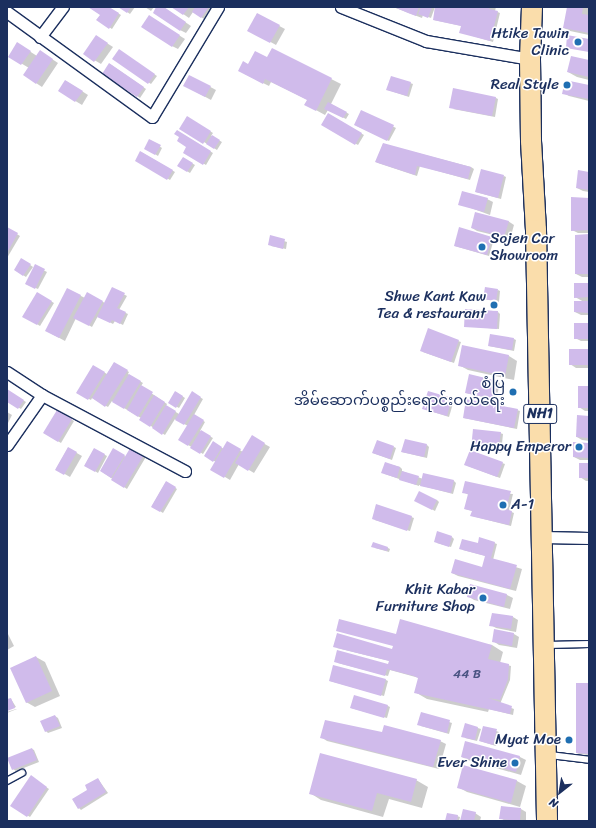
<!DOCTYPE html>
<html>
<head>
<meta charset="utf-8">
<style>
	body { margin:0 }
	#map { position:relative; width:596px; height:828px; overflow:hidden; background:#fff; font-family:Sriracha,"Noto Sans Myanmar",sans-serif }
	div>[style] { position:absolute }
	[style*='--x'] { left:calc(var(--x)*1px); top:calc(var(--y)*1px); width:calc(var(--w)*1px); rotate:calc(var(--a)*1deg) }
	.shadow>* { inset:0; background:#0003 }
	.building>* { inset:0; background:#d0bbeb }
	.roads { filter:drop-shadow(1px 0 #1b2f5e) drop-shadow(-1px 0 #1b2f5e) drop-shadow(0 1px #1b2f5e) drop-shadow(0 -1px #1b2f5e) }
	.lane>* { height:5.5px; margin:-2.75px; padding:0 2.75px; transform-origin:2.75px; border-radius:2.75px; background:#fff }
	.street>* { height:11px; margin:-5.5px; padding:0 5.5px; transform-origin:5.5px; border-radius:5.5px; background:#fff }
	.highway>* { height:20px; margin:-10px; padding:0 10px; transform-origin:10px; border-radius:10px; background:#faddab }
	.dots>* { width:11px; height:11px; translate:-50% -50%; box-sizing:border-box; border:2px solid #fff; border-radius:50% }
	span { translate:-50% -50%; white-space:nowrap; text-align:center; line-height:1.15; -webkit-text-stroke:3px #fff; paint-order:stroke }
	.number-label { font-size:13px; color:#485281 }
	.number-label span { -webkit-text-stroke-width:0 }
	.shield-label span { padding:1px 3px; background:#fff; border:1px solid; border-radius:3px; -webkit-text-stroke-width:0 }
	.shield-label { font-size:14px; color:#1b2f5e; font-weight:700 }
	.poi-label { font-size:15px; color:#1b2f5e }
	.right { translate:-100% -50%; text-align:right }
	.left { translate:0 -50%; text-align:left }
	.frame { position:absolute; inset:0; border:8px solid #1b2f5e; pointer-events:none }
	.north { position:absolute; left:540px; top:772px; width:40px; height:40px; -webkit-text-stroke:3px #fff; paint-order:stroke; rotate:211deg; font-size:11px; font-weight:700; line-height:16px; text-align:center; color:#1b2f5e }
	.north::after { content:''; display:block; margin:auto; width:14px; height:18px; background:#1b2f5e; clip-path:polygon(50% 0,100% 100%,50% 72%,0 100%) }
</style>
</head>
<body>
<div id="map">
	<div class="shadow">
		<div style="clip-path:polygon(89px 7px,108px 7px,121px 15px,112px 29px,98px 20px,101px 15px)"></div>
		<div style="clip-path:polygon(120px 7px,135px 7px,130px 14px)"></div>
		<div style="clip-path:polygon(145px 7px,154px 7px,151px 11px)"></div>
		<div style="clip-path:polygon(158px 7px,163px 7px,191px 26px,186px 33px,180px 30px)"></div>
		<div style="clip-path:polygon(173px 7px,212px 7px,204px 19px,193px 12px,189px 18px)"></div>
		<div style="clip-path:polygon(393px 7px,435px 7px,431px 18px,423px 15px,422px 18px)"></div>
		<div style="clip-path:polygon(435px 7px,496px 7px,495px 11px,500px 13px,493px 42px,463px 33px,462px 26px,434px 20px)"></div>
		<div style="clip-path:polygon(569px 7px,589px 7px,589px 35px,570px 31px,564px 28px)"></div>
		<div style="clip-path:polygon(257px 14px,285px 29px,276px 45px,249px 30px)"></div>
		<div style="clip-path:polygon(155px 20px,185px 39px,178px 49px,172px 46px)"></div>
		<div style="clip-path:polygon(102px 40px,113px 47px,101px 64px,84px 54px)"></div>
		<div style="clip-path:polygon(23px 47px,37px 56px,46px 55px,58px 63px,42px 87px,24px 75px,29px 68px,9px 56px)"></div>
		<div style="clip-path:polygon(272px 49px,341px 84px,331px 104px,349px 114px,346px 119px,328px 110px,325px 115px,314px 109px,308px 100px,271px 82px,269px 86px,245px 74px,268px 58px)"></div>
		<div style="clip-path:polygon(119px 51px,157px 76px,151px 84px,113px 59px)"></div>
		<div style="clip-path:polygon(589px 61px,589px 80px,577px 77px,568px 72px)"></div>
		<div style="clip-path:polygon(110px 64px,146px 89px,140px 98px,104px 73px)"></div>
		<div style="clip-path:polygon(190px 76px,216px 90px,211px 100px,185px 86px)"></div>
		<div style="clip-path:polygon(66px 81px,88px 95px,82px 105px,59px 91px)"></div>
		<div style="clip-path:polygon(410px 83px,413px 84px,409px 97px,388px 90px)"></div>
		<div style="clip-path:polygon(589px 86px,589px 101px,569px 96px,563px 93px)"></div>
		<div style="clip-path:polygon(496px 98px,498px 99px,495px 117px,453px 109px)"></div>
		<div style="clip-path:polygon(361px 111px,396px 128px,389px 141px,357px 126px)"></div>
		<div style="clip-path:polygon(329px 115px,364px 135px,358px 145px,323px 125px)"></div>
		<div style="clip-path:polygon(187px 117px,213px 133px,211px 136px,222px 142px,217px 150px,181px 128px)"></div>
		<div style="clip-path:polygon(177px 131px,213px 153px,206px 165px,184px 152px,187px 147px)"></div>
		<div style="clip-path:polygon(150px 140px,162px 148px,158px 156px,145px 148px)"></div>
		<div style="clip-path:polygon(383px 144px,471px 167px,474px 169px,470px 180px,420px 166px,417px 176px,378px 163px,376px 162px)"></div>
		<div style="clip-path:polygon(141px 152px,175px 172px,170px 180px,136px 160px)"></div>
		<div style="clip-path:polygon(183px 158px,195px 165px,190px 173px,178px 166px)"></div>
		<div style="clip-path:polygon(589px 173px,589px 192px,583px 191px,577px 188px)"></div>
		<div style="clip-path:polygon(504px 176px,506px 177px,501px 199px,476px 192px)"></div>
		<div style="clip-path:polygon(487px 199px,493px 202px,490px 215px,460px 204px)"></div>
		<div style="clip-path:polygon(589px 199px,589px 233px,578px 233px,572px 230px)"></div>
		<div style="clip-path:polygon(508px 221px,514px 225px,510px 239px,477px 231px,472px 228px)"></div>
		<div style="clip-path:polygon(7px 228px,20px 236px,7px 258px)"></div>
		<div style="clip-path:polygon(589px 235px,589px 277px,582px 277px,576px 274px)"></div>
		<div style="clip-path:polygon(271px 237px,287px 242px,286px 249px,271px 246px)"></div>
		<div style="clip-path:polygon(492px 238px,494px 239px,489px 256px,455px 246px)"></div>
		<div style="clip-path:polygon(22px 259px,33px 267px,26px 277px,15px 270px)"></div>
		<div style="clip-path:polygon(35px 266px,47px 272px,38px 289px,26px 284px)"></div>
		<div style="clip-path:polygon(589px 284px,589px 315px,581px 315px,575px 312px,584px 302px,575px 297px)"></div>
		<div style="clip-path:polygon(112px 288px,127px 296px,119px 310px,128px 314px,123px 325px,115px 321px,113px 324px,98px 316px,92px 327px,76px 318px,65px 341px,52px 334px,67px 289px,85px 298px,87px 294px,105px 303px)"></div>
		<div style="clip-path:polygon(498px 290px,500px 291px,499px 302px,484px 299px)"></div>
		<div style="clip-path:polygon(37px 293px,54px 303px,40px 326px,24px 316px)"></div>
		<div style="clip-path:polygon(498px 312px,500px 314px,499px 329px,465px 326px)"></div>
		<div style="clip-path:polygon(589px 324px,589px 341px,581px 341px,575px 338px)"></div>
		<div style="clip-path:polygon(514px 339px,516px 340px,514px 351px,489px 346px)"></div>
		<div style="clip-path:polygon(458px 341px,461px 342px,454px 363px,423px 352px)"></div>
		<div style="clip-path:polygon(589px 350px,589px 368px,576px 368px,570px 364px)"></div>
		<div style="clip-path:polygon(509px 356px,517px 361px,514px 380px,468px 370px,459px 365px)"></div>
		<div style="clip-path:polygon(114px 363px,129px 372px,128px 374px,143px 383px,141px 386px,167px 404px,166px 406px,179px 414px,192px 393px,203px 399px,194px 415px,205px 422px,200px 431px,213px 438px,203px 454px,180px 440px,188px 426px,175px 419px,165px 435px,140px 419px,141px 418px,112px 401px,108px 407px,92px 398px,91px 400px,77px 393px,93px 366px,107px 374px)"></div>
		<div style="clip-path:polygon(497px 382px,500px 383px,496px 400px,466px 393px)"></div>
		<div style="clip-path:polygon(589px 387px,589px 411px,585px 411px,579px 407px)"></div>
		<div style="clip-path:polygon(7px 390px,26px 402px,21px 409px,7px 401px)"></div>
		<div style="clip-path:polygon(176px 392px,185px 398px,179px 408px,170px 403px)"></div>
		<div style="clip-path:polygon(451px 399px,454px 400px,449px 417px,424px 409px)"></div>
		<div style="clip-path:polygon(517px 410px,520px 411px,517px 429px,464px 418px)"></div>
		<div style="clip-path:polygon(57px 411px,74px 421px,61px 443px,44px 433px)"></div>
		<div style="clip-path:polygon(7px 412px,12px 415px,8px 423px,7px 422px)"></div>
		<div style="clip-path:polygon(589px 417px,589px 441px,582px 440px,577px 437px)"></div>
		<div style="clip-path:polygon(500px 433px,503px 434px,501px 453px,472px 448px)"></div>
		<div style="clip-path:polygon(252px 437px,270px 447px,254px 473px,239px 464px,230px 480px,212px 469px,216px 462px,205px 456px,213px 443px,224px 449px,228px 443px,243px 452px)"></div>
		<div style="clip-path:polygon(589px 444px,589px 460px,580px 460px,574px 457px)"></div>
		<div style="clip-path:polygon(427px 445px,429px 447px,427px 458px,402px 452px)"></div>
		<div style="clip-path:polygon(133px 446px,147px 455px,127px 489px,101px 471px,114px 450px,126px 457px)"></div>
		<div style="clip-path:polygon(394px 447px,396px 448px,392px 460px,373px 453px)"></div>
		<div style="clip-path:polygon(68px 448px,82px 456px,70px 477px,56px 469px)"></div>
		<div style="clip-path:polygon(94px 449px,107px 456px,98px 473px,85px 465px)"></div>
		<div style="clip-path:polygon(385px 463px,400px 467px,402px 469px,402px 471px,423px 479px,454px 481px,456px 483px,453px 494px,419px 485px,419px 486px,385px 474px)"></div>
		<div style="clip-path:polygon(502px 463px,505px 464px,500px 478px,468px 466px)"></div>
		<div style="clip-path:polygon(589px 464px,589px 481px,586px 481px,580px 477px)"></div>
		<div style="clip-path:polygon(166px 482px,177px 489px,163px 513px,152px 506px)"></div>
		<div style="clip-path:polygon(463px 492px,513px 494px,509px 511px,514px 513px,511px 526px,472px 516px,473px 511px,465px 509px,469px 495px)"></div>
		<div style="clip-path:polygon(437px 500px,439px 502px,435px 511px,418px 502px)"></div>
		<div style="clip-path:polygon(377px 505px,414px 518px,410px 531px,375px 520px)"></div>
		<div style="clip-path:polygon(452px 537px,454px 539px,451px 547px,437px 543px)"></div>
		<div style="clip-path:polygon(480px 538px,497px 544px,493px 560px,522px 569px,516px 591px,458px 576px,452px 573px,483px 569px,486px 556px,463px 550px,478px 544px)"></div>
		<div style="clip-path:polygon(375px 548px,388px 548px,390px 549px,389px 552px)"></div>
		<div style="clip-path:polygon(471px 585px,507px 595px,513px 598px,510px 609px,474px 600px,468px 596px)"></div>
		<div style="clip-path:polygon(513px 617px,518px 620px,516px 632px,496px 628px,491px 625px)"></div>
		<div style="clip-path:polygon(7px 632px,14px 646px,7px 650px)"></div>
		<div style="clip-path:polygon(514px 634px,519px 637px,517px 648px,499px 645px,493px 641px)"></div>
		<div style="clip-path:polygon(395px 635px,492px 645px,503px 652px,500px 663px,511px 666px,510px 680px,500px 704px,514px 709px,513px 715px,489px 709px,488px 712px,427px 699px,415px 692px,419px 678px,390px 670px,388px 676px,338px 663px,389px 665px,390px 661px,337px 648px,393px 650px)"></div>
		<div style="clip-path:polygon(36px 657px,45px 662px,60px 696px,35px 707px,26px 702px)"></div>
		<div style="clip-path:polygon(386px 680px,388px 681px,384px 696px,330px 681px)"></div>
		<div style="clip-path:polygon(589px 684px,589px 755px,579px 754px,577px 753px)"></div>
		<div style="clip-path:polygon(11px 699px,16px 707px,7px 710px,7px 700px)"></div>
		<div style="clip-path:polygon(388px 706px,390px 707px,387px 718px,351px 708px)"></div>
		<div style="clip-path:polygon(16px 709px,17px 709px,7px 713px,7px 712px)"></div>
		<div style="clip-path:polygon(421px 713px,452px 723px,449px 734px,421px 726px)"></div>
		<div style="clip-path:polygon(55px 716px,58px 718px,62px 728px,48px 733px,46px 731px)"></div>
		<div style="clip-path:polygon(465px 724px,481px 729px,477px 741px,465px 738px)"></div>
		<div style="clip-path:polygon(484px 727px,499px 732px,496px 746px,480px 741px)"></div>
		<div style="clip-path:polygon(321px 737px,440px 741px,446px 744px,439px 769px,327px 741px)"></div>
		<div style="clip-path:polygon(466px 742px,520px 757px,526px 760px,521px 775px,468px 760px,462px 757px)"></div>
		<div style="clip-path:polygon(32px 749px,34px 750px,39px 762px,16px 771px,13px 769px)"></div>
		<div style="clip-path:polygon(464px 766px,517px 781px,526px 786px,520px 807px,467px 792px,458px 787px)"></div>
		<div style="clip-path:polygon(31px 777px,49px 789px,30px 817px,12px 806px)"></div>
		<div style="clip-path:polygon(98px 779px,108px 793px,81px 810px,79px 808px,88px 790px)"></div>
		<div style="clip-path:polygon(416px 780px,428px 787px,422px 808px,389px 799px,383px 817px,321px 800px,310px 793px)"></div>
		<div style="clip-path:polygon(521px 809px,526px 812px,526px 821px,505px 821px,501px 818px)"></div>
		<div style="clip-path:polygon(475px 813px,481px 817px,480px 821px,461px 821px)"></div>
		<div style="clip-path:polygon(457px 816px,460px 817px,459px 821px,446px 821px)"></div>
	</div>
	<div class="building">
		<div style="clip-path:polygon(88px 7px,109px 7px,119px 13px,109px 29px,96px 20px,100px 15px)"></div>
		<div style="clip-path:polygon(118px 7px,131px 7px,127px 13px)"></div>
		<div style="clip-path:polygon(156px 7px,164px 7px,186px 22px,180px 31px,153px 13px)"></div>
		<div style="clip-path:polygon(171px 7px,189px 7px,183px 15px)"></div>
		<div style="clip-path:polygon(195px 7px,209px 7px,201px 18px,192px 12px)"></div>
		<div style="clip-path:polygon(394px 7px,410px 7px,408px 13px)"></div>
		<div style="clip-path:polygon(410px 7px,419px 7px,416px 16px,408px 13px)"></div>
		<div style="clip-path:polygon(421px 7px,432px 7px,428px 18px,418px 14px)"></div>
		<div style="clip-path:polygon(435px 7px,490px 7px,489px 9px,498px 11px,490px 41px,459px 33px,461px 26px,433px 20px)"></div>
		<div style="clip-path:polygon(567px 7px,583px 7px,582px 14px,589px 15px,589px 33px,563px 28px)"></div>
		<div style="clip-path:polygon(257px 13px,280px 25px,270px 43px,247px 31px)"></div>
		<div style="clip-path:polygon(149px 15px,180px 35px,172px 47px,141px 27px)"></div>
		<div style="clip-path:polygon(96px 35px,108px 43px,94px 62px,83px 54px)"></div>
		<div style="clip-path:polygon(567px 35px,589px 39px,589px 52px,566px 48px)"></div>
		<div style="clip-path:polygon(17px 42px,31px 51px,21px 65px,8px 57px)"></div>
		<div style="clip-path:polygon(272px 48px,332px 78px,316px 111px,304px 105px,307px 100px,265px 79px,263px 84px,238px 71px,243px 61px,248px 64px,255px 51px,267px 57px)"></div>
		<div style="clip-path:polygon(119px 49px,155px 74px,148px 84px,112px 59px)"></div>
		<div style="clip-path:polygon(40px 50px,53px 59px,36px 84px,23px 75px)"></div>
		<div style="clip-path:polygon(571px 56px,589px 60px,589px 77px,567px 72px)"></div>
		<div style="clip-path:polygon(109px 63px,144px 87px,137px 97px,102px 74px)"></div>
		<div style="clip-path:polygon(189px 75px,211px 86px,205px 97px,183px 86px)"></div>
		<div style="clip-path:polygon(391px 76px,411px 82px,407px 96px,386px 90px)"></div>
		<div style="clip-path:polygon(65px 80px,83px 91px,75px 102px,58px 91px)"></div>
		<div style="clip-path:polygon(565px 80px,589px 85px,589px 99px,562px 94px)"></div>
		<div style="clip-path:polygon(453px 88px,496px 97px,492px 116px,449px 108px)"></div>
		<div style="clip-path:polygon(328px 102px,347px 112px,343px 118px,324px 109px)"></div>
		<div style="clip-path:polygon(361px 110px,394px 125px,387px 141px,354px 125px)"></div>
		<div style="clip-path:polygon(328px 113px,362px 133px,355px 145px,321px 125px)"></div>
		<div style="clip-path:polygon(187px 116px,211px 131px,203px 144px,179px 129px)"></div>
		<div style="clip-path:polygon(177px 130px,211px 151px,203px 165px,183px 153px,186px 147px,177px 141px,179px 137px,174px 134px)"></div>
		<div style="clip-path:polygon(212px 135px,220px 140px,214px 149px,206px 144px)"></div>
		<div style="clip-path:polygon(149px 139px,161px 145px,155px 155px,144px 149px)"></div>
		<div style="clip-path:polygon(383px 143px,471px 167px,468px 179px,417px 166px,415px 175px,375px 162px)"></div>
		<div style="clip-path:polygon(140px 151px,173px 170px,167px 180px,135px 161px)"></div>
		<div style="clip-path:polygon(183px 157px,193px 163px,187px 172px,177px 166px)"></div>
		<div style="clip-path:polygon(481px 169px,504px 175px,498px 198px,475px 192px)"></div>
		<div style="clip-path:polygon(578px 170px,589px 172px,589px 190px,576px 188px)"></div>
		<div style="clip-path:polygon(462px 191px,488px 198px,484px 212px,458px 205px)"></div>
		<div style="clip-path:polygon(571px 197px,589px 198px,589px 230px,571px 231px)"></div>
		<div style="clip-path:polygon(475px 212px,509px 221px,504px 237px,471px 228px)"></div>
		<div style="clip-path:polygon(7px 227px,18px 233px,7px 253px)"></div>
		<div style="clip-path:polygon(459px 227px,492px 237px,487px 255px,454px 246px)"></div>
		<div style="clip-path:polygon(589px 234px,589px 274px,575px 274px,575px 235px)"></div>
		<div style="clip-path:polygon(270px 235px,285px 239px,283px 249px,268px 245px)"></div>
		<div style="clip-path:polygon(21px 258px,31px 264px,23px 276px,14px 270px)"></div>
		<div style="clip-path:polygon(35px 264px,45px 269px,35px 289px,25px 284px)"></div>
		<div style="clip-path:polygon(574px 283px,589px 283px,589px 297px,574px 298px)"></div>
		<div style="clip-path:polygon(112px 287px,125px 293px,117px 308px,126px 312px,120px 324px,112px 320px,110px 323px,97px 317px)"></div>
		<div style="clip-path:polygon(485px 287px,498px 289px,496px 301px,483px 299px)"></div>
		<div style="clip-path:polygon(67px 288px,81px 295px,59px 338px,45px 331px)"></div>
		<div style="clip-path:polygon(37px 292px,52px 301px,37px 325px,22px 317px)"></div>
		<div style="clip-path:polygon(87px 292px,103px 301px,89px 326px,73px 318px)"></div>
		<div style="clip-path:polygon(574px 301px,589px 301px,589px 313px,574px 312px)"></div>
		<div style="clip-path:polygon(465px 309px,498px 311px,497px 329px,464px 327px)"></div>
		<div style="clip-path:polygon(574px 323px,589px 323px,589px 339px,574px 339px)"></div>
		<div style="clip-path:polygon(428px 328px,459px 340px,451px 362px,420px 351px)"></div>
		<div style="clip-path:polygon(490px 334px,514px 338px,512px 350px,488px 346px)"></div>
		<div style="clip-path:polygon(462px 345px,509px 355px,505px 376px,458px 366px)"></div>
		<div style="clip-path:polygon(569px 349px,589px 349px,589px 365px,569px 365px)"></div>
		<div style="clip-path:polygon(114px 362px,128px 370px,105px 407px,92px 398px)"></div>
		<div style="clip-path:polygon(93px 365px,105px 372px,88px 400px,76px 393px)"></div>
		<div style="clip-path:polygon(129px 374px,141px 381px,124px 409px,112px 402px)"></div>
		<div style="clip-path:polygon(469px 374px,498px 381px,494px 399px,465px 393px)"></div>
		<div style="clip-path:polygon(141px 385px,153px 392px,138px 417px,127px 410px)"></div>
		<div style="clip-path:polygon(578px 386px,589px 386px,589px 408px,578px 408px)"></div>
		<div style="clip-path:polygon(7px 389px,24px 400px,18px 409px,7px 402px)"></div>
		<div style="clip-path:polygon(175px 391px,183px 396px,176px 408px,168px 403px)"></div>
		<div style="clip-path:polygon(192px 391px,201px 397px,184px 425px,175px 420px)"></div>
		<div style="clip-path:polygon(428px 391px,452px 398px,447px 416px,422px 409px)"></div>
		<div style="clip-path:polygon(154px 395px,165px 402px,150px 427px,139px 420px)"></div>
		<div style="clip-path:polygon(466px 399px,518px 409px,514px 428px,463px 418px)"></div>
		<div style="clip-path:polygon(166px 405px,176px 411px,162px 435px,152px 428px)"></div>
		<div style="clip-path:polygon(57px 410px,72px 419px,58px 442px,43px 433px)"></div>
		<div style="clip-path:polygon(194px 414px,204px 420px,188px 446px,178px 440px)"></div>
		<div style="clip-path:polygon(577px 415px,589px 416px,589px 438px,576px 437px)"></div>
		<div style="clip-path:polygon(473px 429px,501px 432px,498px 452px,471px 449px)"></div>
		<div style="clip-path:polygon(201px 430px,211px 436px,200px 454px,190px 448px)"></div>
		<div style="clip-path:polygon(252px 435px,265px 443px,248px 471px,235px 463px)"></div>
		<div style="clip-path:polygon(405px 439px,427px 444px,424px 457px,401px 452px)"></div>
		<div style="clip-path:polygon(377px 440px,394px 446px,390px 459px,372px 453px)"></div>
		<div style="clip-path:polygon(213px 441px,222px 447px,213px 462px,204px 456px)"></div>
		<div style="clip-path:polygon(227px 441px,241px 449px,224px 478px,210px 470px)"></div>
		<div style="clip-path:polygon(573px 442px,589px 443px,589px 458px,573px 457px)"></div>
		<div style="clip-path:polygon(132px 445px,145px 453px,124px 488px,111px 480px)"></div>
		<div style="clip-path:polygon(68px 447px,77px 452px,64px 475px,55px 470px)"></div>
		<div style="clip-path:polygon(94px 448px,105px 454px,95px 472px,84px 466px)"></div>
		<div style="clip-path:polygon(113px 448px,125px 455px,111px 478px,100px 471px)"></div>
		<div style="clip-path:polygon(470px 450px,503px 462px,497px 477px,464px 465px)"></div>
		<div style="clip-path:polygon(385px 462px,400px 467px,397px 478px,381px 473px)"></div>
		<div style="clip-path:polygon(579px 463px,589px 463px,589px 478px,579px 478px)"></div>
		<div style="clip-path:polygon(402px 471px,419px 476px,416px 485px,399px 480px)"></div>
		<div style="clip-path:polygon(423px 473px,454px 480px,451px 493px,420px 486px)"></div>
		<div style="clip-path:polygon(166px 481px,176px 487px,160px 512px,151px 507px)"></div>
		<div style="clip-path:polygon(465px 481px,511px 491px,506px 509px,512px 511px,509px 525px,470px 516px,472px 511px,464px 509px,468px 494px,462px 493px)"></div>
		<div style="clip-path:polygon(419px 491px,437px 500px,432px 510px,414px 501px)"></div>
		<div style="clip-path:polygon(376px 504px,412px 516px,407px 531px,372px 519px)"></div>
		<div style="clip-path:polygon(437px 531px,452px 536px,449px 547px,434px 542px)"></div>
		<div style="clip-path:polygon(479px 537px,495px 542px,491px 558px,517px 565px,510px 589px,451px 573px,455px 559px,482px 567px,485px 556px,459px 549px,462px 539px,478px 543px)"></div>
		<div style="clip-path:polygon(373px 542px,388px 547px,387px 551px,371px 547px)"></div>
		<div style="clip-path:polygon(470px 584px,507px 594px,504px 607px,467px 597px)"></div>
		<div style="clip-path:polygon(492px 613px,513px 616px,511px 629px,489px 626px)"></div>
		<div style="clip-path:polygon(339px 619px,396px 634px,400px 619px,492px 645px,488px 659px,509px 664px,508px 679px,500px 700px,488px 698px,512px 706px,510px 714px,414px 693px,418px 678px,414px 676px,387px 669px,385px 676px,334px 662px,337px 650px,388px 664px,389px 661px,333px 647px,337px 633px,392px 649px,393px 646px,336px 631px)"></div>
		<div style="clip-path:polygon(494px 629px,514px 633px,512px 646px,492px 642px)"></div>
		<div style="clip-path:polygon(36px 656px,52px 691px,26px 703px,10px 668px)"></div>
		<div style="clip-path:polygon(333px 665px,386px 679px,381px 696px,329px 681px)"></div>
		<div style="clip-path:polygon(576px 683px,589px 683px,589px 754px,576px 753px)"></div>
		<div style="clip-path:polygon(354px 695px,388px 705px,384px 718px,350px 708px)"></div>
		<div style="clip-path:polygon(11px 698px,15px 708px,7px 711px,7px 699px)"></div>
		<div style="clip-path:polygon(421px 712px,450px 720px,447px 733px,417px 725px)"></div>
		<div style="clip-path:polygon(55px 715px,60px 726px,45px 732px,40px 721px)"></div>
		<div style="clip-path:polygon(325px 720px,382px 732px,384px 725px,441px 740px,433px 767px,320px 738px)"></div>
		<div style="clip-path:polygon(465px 723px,478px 727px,475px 740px,461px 737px)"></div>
		<div style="clip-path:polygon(483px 726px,497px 729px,493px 745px,479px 741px)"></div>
		<div style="clip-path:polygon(465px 741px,520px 756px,516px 772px,461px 757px)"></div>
		<div style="clip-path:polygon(32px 748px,37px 760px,12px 770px,7px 758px)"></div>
		<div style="clip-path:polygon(320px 753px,417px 779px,411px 802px,377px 793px,372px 811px,309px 794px)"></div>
		<div style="clip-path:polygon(463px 765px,517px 780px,511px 803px,457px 788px)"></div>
		<div style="clip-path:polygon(31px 775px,47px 787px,27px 817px,10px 806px)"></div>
		<div style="clip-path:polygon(98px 778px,106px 792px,78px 809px,72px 799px,87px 790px,85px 785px)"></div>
		<div style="clip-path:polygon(501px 806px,521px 808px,520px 821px,499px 819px)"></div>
		<div style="clip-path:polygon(463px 809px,476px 812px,474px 821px,460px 821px)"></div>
		<div style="clip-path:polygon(447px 813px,458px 815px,457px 821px,445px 821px)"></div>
	</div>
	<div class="roads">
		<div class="lane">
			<div style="--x:547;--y:645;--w:42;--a:-1.4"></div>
			<div style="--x:550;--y:755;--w:39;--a:7"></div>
			<div style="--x:7;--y:781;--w:17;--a:-28"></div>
		</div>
		<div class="street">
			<div style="--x:341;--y:7;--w:92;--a:21.8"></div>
			<div style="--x:426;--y:41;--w:106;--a:9.8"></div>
			<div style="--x:7;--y:12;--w:179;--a:35.9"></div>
			<div style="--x:152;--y:117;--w:128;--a:-59"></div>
			<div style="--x:40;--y:37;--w:38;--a:-53"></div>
			<div style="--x:7;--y:372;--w:42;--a:33.3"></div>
			<div style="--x:42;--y:395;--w:162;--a:28"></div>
			<div style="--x:7;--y:445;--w:61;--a:-55"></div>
			<div style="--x:543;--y:537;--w:46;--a:1.2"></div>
		</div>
		<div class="highway">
			<div style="--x:532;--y:7;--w:52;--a:92.2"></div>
			<div style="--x:530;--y:59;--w:82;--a:89.3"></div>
			<div style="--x:531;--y:141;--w:89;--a:86.8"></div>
			<div style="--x:536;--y:230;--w:591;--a:88.93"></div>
		</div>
	</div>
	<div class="dots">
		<div style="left:578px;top:42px;background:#1f6fb2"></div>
		<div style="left:567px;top:85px;background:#1f6fb2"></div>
		<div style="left:482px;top:247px;background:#1f6fb2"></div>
		<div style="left:494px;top:305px;background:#1f6fb2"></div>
		<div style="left:513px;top:392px;background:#1f6fb2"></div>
		<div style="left:579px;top:447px;background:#1f6fb2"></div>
		<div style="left:503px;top:505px;background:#1f6fb2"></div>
		<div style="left:483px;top:598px;background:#1f6fb2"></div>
		<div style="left:569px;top:740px;background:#1f6fb2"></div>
		<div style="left:515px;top:763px;background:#1f6fb2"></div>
	</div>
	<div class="number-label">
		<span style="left:467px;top:674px">44 B</span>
	</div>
	<div class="shield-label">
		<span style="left:540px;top:414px">NH1</span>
	</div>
	<div class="poi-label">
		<span class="right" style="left:569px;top:42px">Htike Tawin<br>Clinic</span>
		<span class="right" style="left:559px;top:85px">Real Style</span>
		<span class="left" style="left:490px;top:247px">Sojen Car<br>Showroom</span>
		<span class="right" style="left:486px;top:305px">Shwe Kant Kaw<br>Tea &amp; restaurant</span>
		<span class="right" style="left:505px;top:392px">စံပြ<br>အိမ်ဆောက်ပစ္စည်းရောင်းဝယ်ရေး</span>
		<span class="right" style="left:571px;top:447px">Happy Emperor</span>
		<span class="left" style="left:511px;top:505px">A-1</span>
		<span class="right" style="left:475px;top:598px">Khit Kabar<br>Furniture Shop</span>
		<span class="right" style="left:561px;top:740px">Myat Moe</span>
		<span class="right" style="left:507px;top:763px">Ever Shine</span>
	</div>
	<div class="frame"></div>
	<div class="north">N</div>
</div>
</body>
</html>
